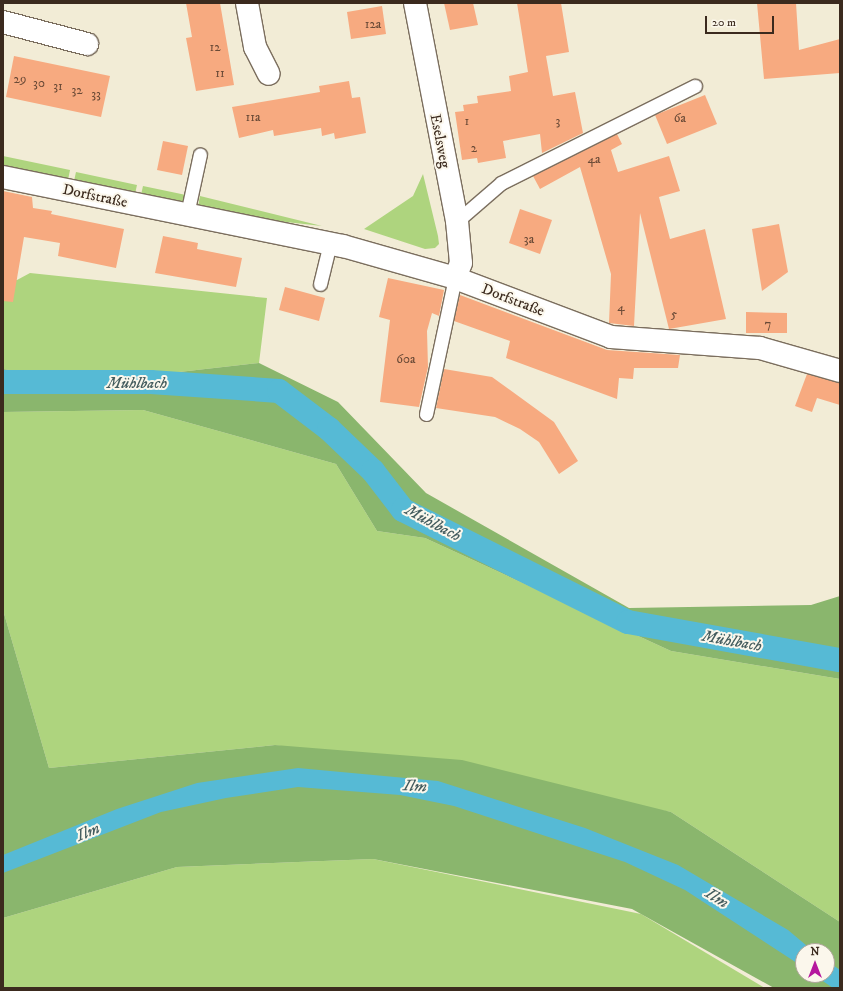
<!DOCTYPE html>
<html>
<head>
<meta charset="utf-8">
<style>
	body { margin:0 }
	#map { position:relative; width:843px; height:991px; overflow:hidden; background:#f2ecd6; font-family:"IM FELL DW Pica",serif }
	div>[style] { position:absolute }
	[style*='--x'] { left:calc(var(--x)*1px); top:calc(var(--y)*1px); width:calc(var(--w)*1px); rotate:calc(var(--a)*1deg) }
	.green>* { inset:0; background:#aed47e }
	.forest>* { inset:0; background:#8ab66d }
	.water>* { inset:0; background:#56bad5 }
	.canal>* { height:24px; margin:-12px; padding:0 12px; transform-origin:12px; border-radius:12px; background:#56bad5 }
	.building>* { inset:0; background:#f7aa80 }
	.roads { filter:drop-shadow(1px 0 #7b6e5e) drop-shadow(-1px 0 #7b6e5e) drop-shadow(0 1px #7b6e5e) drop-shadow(0 -1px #7b6e5e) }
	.lane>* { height:13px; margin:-6.5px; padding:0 6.5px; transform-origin:6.5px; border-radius:6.5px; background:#fff }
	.street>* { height:22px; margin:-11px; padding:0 11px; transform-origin:11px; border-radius:11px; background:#fff }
	.secondary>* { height:22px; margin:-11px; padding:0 11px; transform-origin:11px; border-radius:11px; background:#fff }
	span { translate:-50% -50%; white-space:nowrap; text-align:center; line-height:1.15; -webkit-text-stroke:4px #fbf7ec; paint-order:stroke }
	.number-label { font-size:13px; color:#6a4a36 }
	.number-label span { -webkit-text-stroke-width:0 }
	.street-label { font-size:15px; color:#3b2a1e }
	.water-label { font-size:16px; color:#445c5e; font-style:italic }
	.frame { position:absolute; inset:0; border:4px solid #3b2a1e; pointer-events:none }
	.north { position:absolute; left:795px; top:943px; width:40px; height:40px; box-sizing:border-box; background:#fbf7ec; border:1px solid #aea59a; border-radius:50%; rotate:0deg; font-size:11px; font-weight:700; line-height:16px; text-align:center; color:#3b2a1e }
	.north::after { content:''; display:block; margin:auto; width:14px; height:18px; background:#b5179e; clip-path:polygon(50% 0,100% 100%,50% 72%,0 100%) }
	.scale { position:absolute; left:705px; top:16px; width:69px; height:18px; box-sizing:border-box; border:2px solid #3b2a1e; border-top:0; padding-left:5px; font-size:12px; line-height:14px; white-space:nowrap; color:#3b2a1e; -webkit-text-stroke:3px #fbf7ec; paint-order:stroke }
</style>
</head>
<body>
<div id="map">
	<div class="green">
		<div style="clip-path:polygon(3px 156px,70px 170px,68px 180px,3px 167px)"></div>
		<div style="clip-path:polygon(76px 172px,137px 185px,135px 194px,74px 181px)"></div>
		<div style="clip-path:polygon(423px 174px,438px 236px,439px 244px,435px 248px,425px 249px,364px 229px,413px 196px)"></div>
		<div style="clip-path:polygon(143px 186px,186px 195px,184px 205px,141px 195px)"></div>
		<div style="clip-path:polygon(200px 196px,322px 226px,259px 219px,198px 207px)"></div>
		<div style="clip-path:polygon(30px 273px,267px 298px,259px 363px,91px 382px,3px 369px,3px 278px,17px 280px)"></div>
		<div style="clip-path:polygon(143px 410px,336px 464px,377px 531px,425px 538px,671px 651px,840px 679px,840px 922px,671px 812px,275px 745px,49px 768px,3px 610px,3px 412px)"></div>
		<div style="clip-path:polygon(373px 859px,641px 914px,765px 988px,3px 988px,3px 918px,177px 867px)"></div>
	</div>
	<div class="forest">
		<div style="clip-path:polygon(259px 363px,338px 402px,426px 493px,629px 608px,811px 605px,840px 596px,840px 679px,671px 651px,425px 538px,377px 531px,336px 464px,143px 410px,3px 412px,3px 369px,91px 382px)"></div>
		<div style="clip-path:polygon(evenodd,3px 610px,49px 768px,275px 745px,462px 760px,671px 812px,840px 922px,840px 988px,774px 988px,632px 909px,373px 859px,177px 867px,3px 918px,3px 610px,803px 951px,827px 951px,827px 975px,803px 975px,803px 951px)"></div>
	</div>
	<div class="water">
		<div style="clip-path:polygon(298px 768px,438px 781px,585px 828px,678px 865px,788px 930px,813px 951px,803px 951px,803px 967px,685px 890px,625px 862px,454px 806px,400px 795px,298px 787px,226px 798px,161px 812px,3px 873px,3px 855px,117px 809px,197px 783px)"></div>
		<div style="clip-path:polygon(827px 961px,840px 970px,840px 988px,833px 988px,814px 975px,827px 975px)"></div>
	</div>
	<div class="canal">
		<div style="--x:3;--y:382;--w:148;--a:0"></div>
		<div style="--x:151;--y:382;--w:128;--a:4"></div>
		<div style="--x:279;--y:391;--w:63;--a:37.2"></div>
		<div style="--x:329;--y:429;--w:61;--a:43.7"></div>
		<div style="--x:373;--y:471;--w:49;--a:52.4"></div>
		<div style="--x:403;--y:510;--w:251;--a:26.5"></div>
		<div style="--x:628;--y:622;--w:215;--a:10.2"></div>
	</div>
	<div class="building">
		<div style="clip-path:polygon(186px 3px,220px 3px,234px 85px,196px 91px,186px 38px,192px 37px)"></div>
		<div style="clip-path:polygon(444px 3px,473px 3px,478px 25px,450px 30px)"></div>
		<div style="clip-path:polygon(517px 3px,561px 3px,569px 52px,546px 56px,553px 96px,575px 92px,583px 133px,542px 153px,540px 134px,503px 141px,506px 158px,478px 163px,477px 158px,462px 160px,455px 112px,464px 111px,463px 105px,478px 103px,477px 96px,511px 91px,509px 76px,528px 72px)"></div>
		<div style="clip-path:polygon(757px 3px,796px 3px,799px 50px,840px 39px,840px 73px,764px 79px)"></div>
		<div style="clip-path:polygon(382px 6px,386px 34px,351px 39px,347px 12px)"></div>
		<div style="clip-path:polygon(14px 56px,110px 76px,101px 117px,6px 97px)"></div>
		<div style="clip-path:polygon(349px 81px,352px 98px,360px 97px,366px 133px,335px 139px,334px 133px,322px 136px,321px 128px,274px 136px,273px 130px,239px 138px,232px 107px,320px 92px,319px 86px)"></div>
		<div style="clip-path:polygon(705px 95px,717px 124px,667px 144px,655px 115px)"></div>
		<div style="clip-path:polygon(617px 134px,622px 144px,611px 150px,618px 172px,669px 156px,680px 191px,659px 197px,670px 239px,705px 229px,726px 319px,669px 329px,640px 213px,634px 326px,609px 323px,611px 274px,580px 167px,540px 189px,533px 176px)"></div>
		<div style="clip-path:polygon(163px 141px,188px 146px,182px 175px,157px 170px)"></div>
		<div style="clip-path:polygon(3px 191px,32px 197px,33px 208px,52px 211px,51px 214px,124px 229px,116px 268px,58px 256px,60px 243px,24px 237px,13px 302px,3px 301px)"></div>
		<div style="clip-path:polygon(520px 209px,552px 220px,540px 254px,509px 243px)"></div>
		<div style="clip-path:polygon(779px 224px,788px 272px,762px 291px,752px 229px)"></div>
		<div style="clip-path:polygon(163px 236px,198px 243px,197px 249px,242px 258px,236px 287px,155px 273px)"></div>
		<div style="clip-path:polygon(388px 278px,444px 290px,439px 316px,432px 313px,427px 331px,428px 367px,419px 407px,380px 402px,390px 320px,379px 317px)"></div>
		<div style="clip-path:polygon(285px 287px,325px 298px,319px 321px,279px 310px)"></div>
		<div style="clip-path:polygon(460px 295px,607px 350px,680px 355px,678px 368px,634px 368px,633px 379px,619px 378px,617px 399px,506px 358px,510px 341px,454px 321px)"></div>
		<div style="clip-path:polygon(746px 312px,787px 313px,787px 333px,746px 333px)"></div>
		<div style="clip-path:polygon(444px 369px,492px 377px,554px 422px,578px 461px,559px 474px,539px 442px,520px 429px,495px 417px,436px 408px)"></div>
		<div style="clip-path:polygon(807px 374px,840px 383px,840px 405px,817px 398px,812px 412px,795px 406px)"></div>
	</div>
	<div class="roads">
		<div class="lane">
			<div style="--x:187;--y:214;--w:61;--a:-77.8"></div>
			<div style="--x:457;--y:221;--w:58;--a:-40.8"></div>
			<div style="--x:501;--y:183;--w:217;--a:-26.6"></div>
			<div style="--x:320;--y:284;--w:42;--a:-76.3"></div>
			<div style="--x:426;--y:414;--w:139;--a:-78"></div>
		</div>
		<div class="street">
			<div style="--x:247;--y:3;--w:45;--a:79.7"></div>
			<div style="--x:255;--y:47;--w:30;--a:63"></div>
			<div style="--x:415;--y:3;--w:222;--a:79.1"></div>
			<div style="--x:457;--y:221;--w:42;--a:84.6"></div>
			<div style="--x:461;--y:263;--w:16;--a:112"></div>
			<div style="--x:3;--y:22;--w:87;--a:14.7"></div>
		</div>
		<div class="secondary">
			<div style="--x:3;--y:177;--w:347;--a:11.5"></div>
			<div style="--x:343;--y:246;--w:116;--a:15.9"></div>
			<div style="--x:455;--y:278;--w:167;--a:20.7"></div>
			<div style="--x:611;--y:337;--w:149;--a:4.2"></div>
			<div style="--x:760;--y:348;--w:83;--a:16"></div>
		</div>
	</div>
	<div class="number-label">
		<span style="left:373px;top:24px">12a</span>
		<span style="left:215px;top:47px">12</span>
		<span style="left:220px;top:73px">11</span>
		<span style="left:20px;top:79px">29</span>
		<span style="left:39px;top:83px">30</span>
		<span style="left:58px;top:86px">31</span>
		<span style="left:77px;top:90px">32</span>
		<span style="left:96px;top:94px">33</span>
		<span style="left:253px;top:117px">11a</span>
		<span style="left:680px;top:118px">6a</span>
		<span style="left:467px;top:121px">1</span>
		<span style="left:558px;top:121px">3</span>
		<span style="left:474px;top:148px">2</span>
		<span style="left:594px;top:159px">4a</span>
		<span style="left:529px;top:239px">3a</span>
		<span style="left:621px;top:307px">4</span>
		<span style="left:674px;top:314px">5</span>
		<span style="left:768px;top:324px">7</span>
		<span style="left:406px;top:359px">60a</span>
	</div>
	<div class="street-label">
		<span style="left:440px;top:141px;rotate:79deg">Eselsweg</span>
		<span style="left:95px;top:196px;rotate:12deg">Dorfstraße</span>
		<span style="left:513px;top:300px;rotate:21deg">Dorfstraße</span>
	</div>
	<div class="water-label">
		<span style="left:137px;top:383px">Mühlbach</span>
		<span style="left:433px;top:523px;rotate:28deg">Mühlbach</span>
		<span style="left:732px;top:641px;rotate:10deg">Mühlbach</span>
		<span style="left:415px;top:786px;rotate:4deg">Ilm</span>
		<span style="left:88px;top:832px;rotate:-23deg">Ilm</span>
		<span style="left:717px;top:898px;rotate:32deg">Ilm</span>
	</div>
	<div class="frame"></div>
	<div class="north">N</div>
	<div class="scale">20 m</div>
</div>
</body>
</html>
